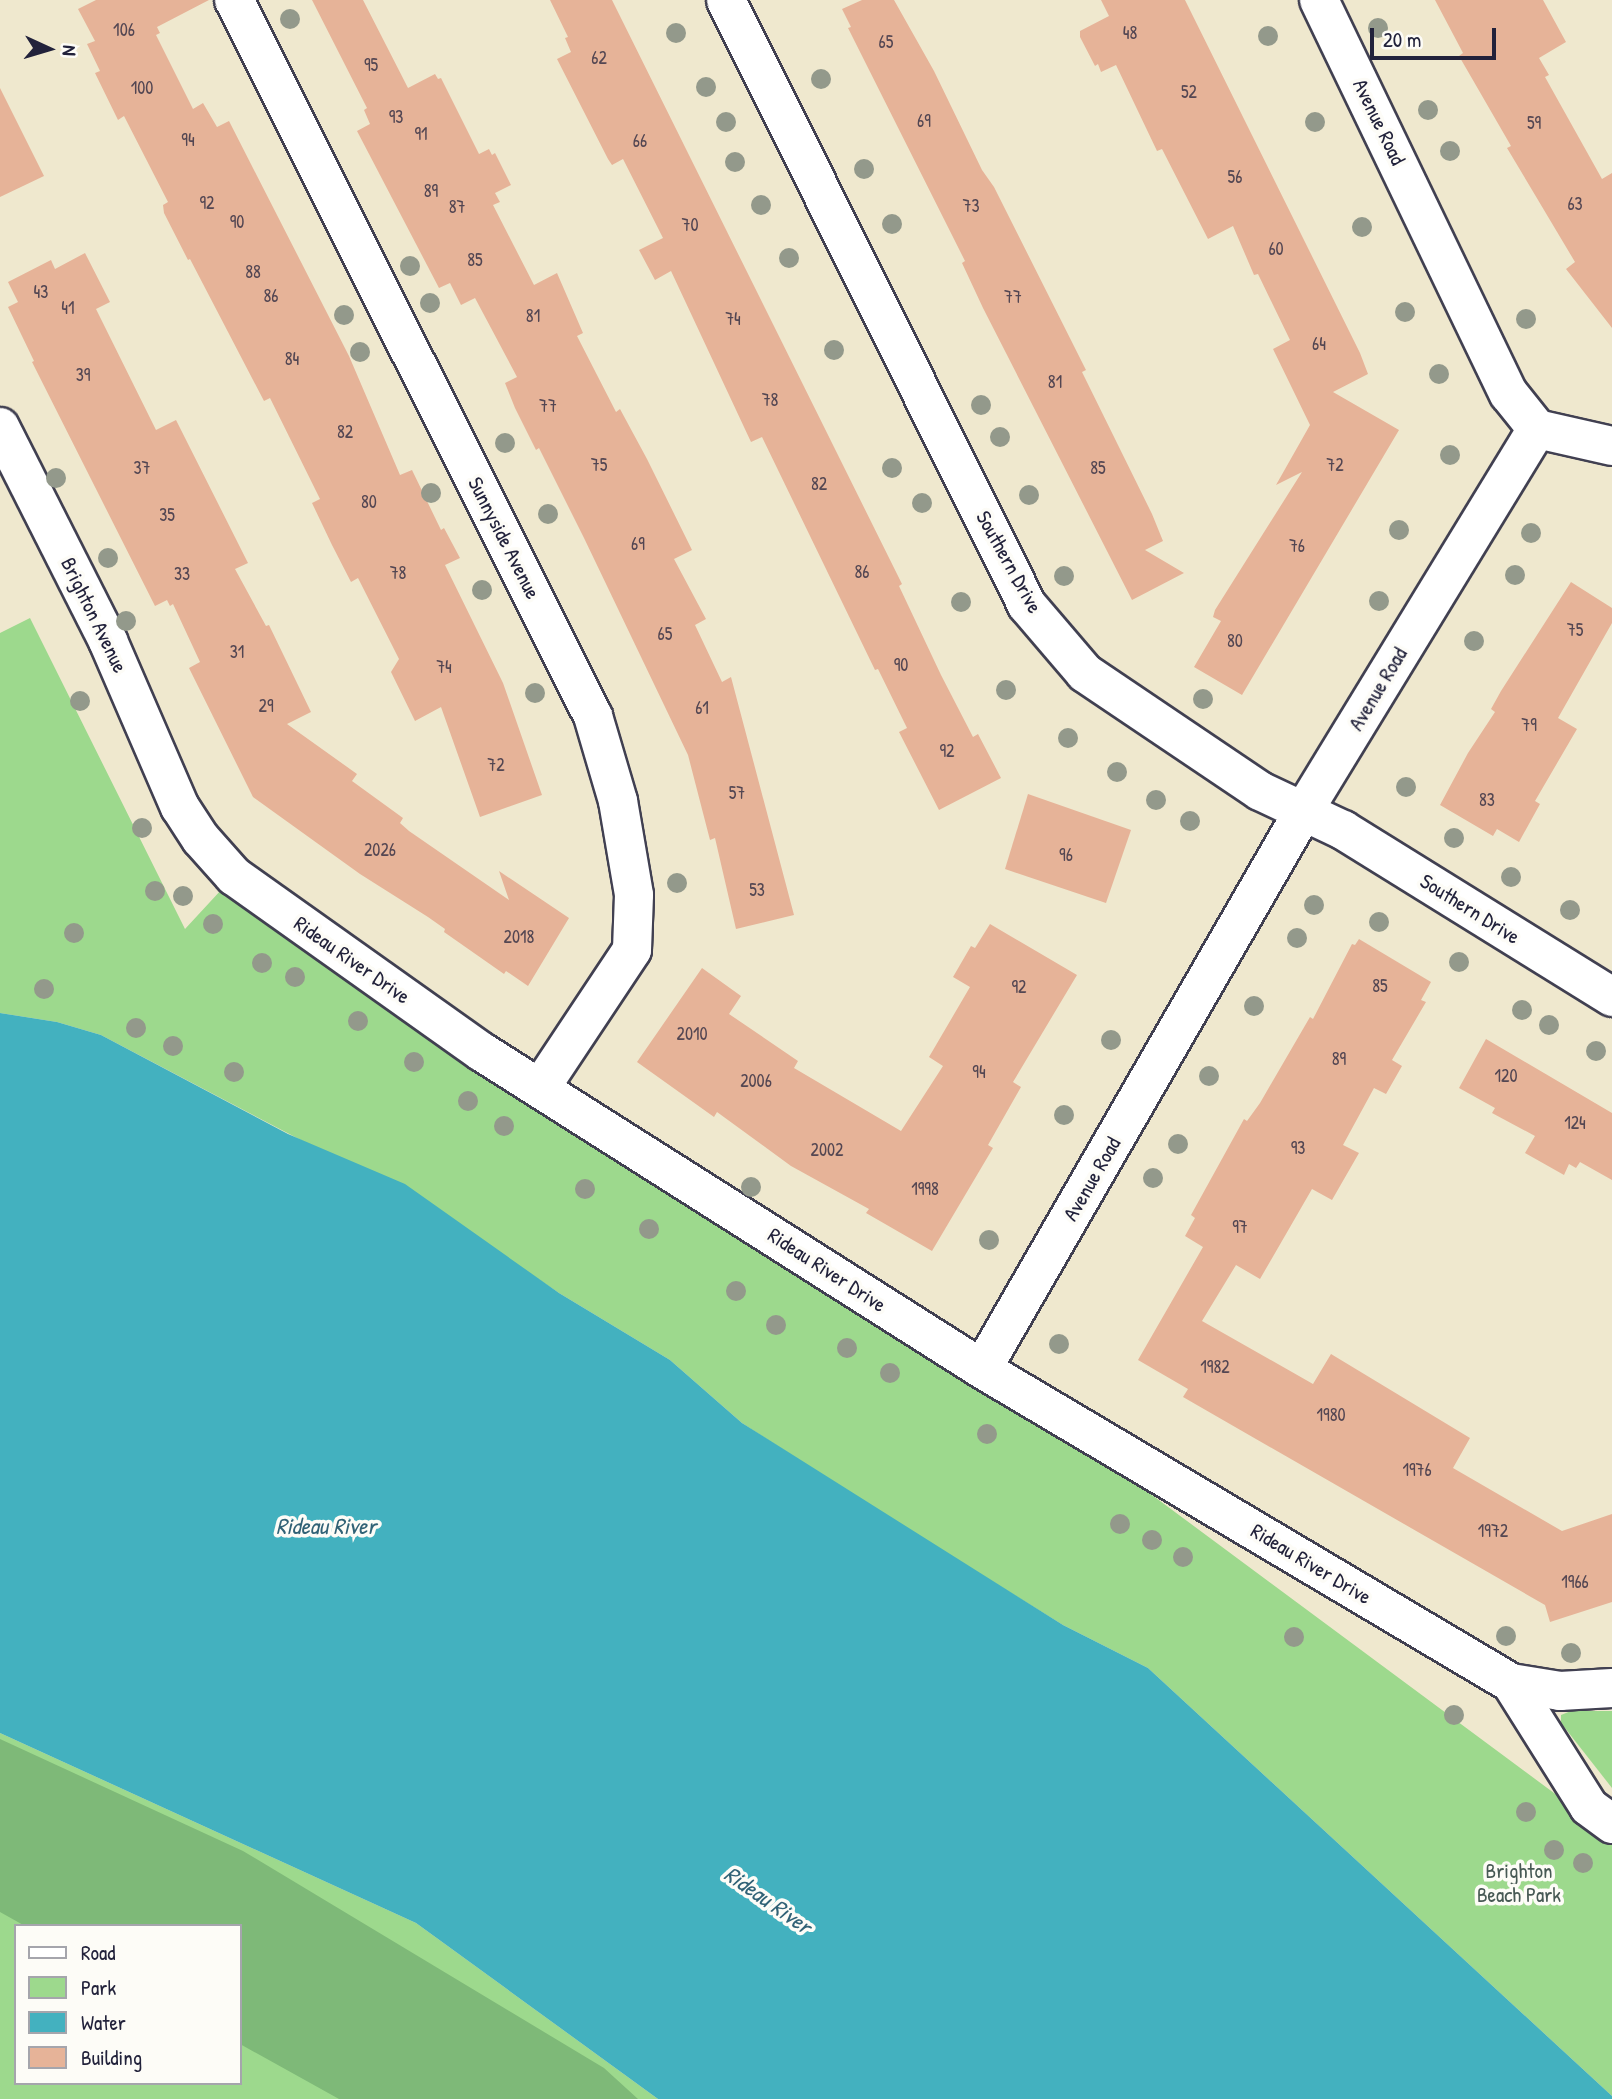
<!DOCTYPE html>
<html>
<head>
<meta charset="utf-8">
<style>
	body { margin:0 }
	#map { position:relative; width:1612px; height:2099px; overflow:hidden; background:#efe8ce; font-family:"Patrick Hand",sans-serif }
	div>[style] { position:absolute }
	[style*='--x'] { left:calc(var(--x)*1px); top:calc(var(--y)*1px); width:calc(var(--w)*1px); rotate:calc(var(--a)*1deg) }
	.green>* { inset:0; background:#9dd98d }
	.forest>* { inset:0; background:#7eb978 }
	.water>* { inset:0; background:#43b1bf }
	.building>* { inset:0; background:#e6b398 }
	.roads { filter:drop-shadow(2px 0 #414051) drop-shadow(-2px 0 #414051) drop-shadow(0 2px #414051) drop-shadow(0 -2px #414051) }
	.minor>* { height:38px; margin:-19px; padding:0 19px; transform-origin:19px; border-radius:19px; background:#fff }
	.trees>* { width:20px; height:20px; margin:-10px; border-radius:50%; background:#93998b }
	span { translate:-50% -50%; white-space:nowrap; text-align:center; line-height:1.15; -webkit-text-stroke:7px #fdfcf7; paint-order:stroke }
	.number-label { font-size:18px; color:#534652 }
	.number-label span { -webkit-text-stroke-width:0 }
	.street-label { font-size:21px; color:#22223b }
	.park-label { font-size:21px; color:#475954 }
	.water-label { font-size:23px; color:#316276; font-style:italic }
	.legend { position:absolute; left:14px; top:1924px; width:228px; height:161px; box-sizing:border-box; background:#fdfcf7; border:2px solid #a5a5ac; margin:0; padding:9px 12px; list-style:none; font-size:21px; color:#22223b }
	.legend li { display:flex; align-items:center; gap:14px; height:35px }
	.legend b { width:35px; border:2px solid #a5a5ac }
	.north { position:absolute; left:14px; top:14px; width:70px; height:70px; -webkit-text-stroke:5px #fdfcf7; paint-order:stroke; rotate:94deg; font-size:19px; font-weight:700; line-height:28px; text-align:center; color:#22223b }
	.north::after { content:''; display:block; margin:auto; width:24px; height:32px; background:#22223b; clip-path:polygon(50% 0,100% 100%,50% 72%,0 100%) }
	.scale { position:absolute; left:1370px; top:28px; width:126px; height:32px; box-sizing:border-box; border:4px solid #22223b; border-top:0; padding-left:9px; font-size:21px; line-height:24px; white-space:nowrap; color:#22223b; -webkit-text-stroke:5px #fdfcf7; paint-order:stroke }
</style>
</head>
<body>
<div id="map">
	<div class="green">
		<div style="clip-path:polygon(30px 618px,185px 929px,234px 876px,982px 1369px,1612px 1836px,1612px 2096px,1148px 1668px,1063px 1625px,902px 1526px,742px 1423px,670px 1360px,559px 1293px,482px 1241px,316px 1148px,101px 1035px,57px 1022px,0 1013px,0 633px)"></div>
		<div style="clip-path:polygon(1571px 1711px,1612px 1711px,1612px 1788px,1561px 1723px,1561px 1715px)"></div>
		<div style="clip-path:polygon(evenodd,0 1733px,416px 1923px,658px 2099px,0 2099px,0 1733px,16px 1926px,240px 1926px,240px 2083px,16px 2083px,16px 1926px)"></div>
	</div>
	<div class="forest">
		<div style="clip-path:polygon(0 1739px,243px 1851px,604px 2068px,638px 2099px,339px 2099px,240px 2044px,240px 1926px,25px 1926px,0 1912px)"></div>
	</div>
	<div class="water">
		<div style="clip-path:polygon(0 1013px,57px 1022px,101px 1035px,288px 1134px,405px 1184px,559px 1293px,670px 1360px,742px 1423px,1063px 1625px,1148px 1668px,1612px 2096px,1612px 2099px,658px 2099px,416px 1923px,0 1733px)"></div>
	</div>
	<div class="building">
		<div style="clip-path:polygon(96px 0,209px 0,157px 27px,160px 33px,156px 35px,193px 109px,203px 103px,217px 127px,229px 121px,349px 356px,400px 475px,412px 470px,441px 530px,444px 528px,460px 558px,445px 565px,503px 683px,542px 795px,480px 817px,441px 707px,415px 721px,391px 672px,399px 659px,358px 578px,351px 582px,332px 545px,312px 503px,320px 499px,270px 398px,264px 401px,190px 259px,188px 260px,164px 213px,163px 205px,168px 202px,124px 116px,118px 120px,95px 73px,100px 71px,87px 44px,95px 41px,78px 9px)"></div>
		<div style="clip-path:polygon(312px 0,363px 0,408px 88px,435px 74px,438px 79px,441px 78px,479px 154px,489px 149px,492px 155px,495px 153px,511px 185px,495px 193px,500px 202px,493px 205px,534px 285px,557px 273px,583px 333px,577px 336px,616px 412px,620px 409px,647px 459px,692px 550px,674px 559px,706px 619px,695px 625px,722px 682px,731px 677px,794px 915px,736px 929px,715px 838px,710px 840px,688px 755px,584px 538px,539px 448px,536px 450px,515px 408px,505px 383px,517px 377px,475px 298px,461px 305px,450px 283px,439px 288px,357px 131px,370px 124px,364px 110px,367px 108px)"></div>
		<div style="clip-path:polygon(550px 0,612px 0,902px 584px,899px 586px,941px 675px,973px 737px,978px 734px,1001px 778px,939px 810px,899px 732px,907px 728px,878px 669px,875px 670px,762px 437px,751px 442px,671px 271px,655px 280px,639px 250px,663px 238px,623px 159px,612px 165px,608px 159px,557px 59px,571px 52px,565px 38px,568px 37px)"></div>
		<div style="clip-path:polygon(862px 0,894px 0,934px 71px,982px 170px,994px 187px,1086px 370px,1082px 372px,1152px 514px,1163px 541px,1145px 550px,1184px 573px,1132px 600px,983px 308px,962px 263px,965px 261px,848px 28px,851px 27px,842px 9px)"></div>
		<div style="clip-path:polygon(1101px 0,1185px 0,1360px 353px,1368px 374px,1333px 392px,1399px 430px,1242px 695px,1194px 667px,1221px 621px,1213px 617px,1215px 610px,1302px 472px,1276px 485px,1310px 425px,1273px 349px,1290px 340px,1258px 274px,1254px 275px,1233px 226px,1208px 239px,1162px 149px,1157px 151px,1116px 65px,1101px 72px,1098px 64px,1095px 66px,1080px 37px,1080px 31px,1109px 16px)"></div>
		<div style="clip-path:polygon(1435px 0,1543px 0,1566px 42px,1539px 58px,1549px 75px,1545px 77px,1602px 179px,1612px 173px,1612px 328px,1566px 269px,1575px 262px,1507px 148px,1511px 146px,1459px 56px,1463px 53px)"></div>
		<div style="clip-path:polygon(0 88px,44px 176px,0 197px)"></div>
		<div style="clip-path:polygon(85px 253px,110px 302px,96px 309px,156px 430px,176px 420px,248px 563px,235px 569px,266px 626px,269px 625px,311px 712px,287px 724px,357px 774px,352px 781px,403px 818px,400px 823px,409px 831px,509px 900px,499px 871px,569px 918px,528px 986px,506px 971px,504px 974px,444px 932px,445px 929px,428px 917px,360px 874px,253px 797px,189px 668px,200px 662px,173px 604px,170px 606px,167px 600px,155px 606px,32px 362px,34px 361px,8px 307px,18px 302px,8px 282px,51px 260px,55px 269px)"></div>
		<div style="clip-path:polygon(1571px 582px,1612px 608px,1612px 623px,1558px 718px,1577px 729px,1535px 801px,1540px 804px,1519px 842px,1497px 829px,1493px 836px,1440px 805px,1468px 753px,1495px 712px,1491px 709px,1501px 691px)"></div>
		<div style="clip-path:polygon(1028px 794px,1131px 830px,1106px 903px,1005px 869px)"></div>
		<div style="clip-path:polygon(990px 924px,1077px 975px,1013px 1082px,1021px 1087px,988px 1145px,993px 1148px,932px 1251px,866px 1213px,869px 1209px,791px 1166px,717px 1112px,714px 1117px,637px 1062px,702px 968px,741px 996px,729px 1014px,798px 1061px,794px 1068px,901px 1131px,943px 1066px,929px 1057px,970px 987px,953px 977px,971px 946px,975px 948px)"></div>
		<div style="clip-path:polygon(1359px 939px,1431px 982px,1421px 1000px,1426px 1002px,1392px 1060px,1402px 1066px,1386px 1094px,1374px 1088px,1343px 1145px,1359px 1153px,1332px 1200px,1312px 1189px,1260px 1279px,1236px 1265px,1202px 1321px,1313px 1384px,1331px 1354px,1470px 1438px,1453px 1468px,1562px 1531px,1612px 1514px,1612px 1602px,1550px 1622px,1545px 1605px,1183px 1397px,1188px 1389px,1138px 1360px,1203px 1247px,1185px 1236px,1195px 1218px,1191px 1215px,1244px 1119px,1247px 1121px,1260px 1103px,1310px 1017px,1313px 1019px,1352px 944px,1355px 945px)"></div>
		<div style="clip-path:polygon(1486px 1039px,1612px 1113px,1612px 1180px,1580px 1162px,1576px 1168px,1569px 1164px,1564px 1175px,1525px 1153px,1535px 1136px,1492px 1113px,1495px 1108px,1459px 1088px)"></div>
	</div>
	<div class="roads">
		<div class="minor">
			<div style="--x:234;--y:0;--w:801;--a:63.37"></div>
			<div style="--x:593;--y:716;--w:89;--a:73.6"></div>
			<div style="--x:618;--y:801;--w:95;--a:80.3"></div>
			<div style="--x:634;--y:895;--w:55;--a:92.1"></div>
			<div style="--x:632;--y:950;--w:164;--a:123.6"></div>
			<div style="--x:726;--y:0;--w:676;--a:63.55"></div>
			<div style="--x:1027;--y:605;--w:89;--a:49.5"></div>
			<div style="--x:1085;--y:673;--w:211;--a:34"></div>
			<div style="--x:1260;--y:791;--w:92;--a:25.2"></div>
			<div style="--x:1343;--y:830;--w:317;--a:31.8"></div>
			<div style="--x:1319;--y:0;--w:437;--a:64.3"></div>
			<div style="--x:1509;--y:394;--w:45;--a:51.3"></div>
			<div style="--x:0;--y:427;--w:240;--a:63.2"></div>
			<div style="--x:108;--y:641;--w:181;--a:66.6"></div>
			<div style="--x:180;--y:807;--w:38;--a:57"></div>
			<div style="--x:201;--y:839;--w:50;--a:48.3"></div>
			<div style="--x:234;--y:876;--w:304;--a:35.4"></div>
			<div style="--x:482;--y:1052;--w:592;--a:32.37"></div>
			<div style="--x:982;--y:1369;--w:615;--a:30.69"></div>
			<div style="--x:1511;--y:1683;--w:50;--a:9.3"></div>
			<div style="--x:1560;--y:1691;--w:52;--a:-3.3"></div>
			<div style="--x:1537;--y:429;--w:77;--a:12.8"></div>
			<div style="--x:982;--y:1369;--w:643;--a:-60.05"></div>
			<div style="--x:1303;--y:812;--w:449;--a:-58.6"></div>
			<div style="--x:1511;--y:1683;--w:146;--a:57.8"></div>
			<div style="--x:1589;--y:1807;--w:29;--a:36"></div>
		</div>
	</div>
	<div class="trees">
		<div style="left:290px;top:19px"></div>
		<div style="left:1378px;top:28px"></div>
		<div style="left:676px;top:33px"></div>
		<div style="left:1268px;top:36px"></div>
		<div style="left:821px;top:79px"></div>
		<div style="left:706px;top:87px"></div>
		<div style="left:1428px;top:110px"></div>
		<div style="left:726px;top:122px"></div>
		<div style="left:1315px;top:122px"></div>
		<div style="left:1450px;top:151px"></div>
		<div style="left:735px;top:162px"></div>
		<div style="left:864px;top:169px"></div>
		<div style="left:761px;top:205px"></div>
		<div style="left:892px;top:224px"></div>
		<div style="left:1362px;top:227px"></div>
		<div style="left:789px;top:258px"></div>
		<div style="left:410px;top:266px"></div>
		<div style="left:430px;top:303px"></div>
		<div style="left:1405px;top:312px"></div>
		<div style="left:344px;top:315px"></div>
		<div style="left:1526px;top:319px"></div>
		<div style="left:834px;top:350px"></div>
		<div style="left:360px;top:352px"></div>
		<div style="left:1439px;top:374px"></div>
		<div style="left:981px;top:405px"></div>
		<div style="left:1000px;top:437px"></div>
		<div style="left:505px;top:443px"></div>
		<div style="left:1450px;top:455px"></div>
		<div style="left:892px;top:468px"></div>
		<div style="left:56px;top:478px"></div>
		<div style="left:431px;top:493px"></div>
		<div style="left:1029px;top:495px"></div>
		<div style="left:922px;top:503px"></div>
		<div style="left:548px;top:514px"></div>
		<div style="left:1399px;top:530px"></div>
		<div style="left:1531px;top:533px"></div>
		<div style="left:108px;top:558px"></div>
		<div style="left:1515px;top:575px"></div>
		<div style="left:1064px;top:576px"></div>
		<div style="left:482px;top:590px"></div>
		<div style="left:1379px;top:601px"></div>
		<div style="left:961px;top:602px"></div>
		<div style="left:126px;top:621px"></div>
		<div style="left:1474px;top:641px"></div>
		<div style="left:1006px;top:690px"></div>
		<div style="left:535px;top:693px"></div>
		<div style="left:1203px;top:699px"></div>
		<div style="left:80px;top:701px"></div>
		<div style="left:1068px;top:738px"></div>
		<div style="left:1117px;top:772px"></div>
		<div style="left:1406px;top:787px"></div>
		<div style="left:1156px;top:800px"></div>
		<div style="left:1190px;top:821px"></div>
		<div style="left:142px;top:828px"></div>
		<div style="left:1454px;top:838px"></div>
		<div style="left:1511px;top:877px"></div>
		<div style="left:677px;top:883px"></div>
		<div style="left:155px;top:891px"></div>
		<div style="left:183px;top:896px"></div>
		<div style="left:1314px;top:905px"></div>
		<div style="left:1570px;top:910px"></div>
		<div style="left:1379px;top:922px"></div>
		<div style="left:213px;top:924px"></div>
		<div style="left:74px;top:933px"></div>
		<div style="left:1297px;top:938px"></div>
		<div style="left:1459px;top:962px"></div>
		<div style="left:262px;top:963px"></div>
		<div style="left:295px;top:977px"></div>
		<div style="left:44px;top:989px"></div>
		<div style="left:1254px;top:1006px"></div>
		<div style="left:1522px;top:1010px"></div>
		<div style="left:358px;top:1021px"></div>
		<div style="left:1549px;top:1025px"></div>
		<div style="left:136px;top:1028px"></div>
		<div style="left:1111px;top:1040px"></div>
		<div style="left:173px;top:1046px"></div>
		<div style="left:1596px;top:1051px"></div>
		<div style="left:414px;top:1062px"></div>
		<div style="left:234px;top:1072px"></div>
		<div style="left:1209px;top:1076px"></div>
		<div style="left:468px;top:1101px"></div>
		<div style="left:1064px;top:1115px"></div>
		<div style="left:504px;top:1126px"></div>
		<div style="left:1178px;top:1144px"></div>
		<div style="left:1153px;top:1178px"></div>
		<div style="left:751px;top:1187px"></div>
		<div style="left:585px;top:1189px"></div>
		<div style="left:649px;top:1229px"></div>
		<div style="left:989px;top:1240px"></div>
		<div style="left:736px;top:1291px"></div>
		<div style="left:776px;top:1325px"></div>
		<div style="left:1059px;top:1344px"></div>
		<div style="left:847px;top:1348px"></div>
		<div style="left:890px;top:1373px"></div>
		<div style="left:987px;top:1434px"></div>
		<div style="left:1120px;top:1524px"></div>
		<div style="left:1152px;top:1540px"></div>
		<div style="left:1183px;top:1557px"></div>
		<div style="left:1506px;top:1636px"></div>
		<div style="left:1294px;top:1637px"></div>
		<div style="left:1571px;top:1653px"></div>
		<div style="left:1454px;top:1715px"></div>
		<div style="left:1526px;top:1812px"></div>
		<div style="left:1554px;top:1850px"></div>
		<div style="left:1583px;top:1863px"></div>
	</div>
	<div class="number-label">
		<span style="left:124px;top:30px">106</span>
		<span style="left:1130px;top:33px">48</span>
		<span style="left:886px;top:42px">65</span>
		<span style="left:599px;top:58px">62</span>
		<span style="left:371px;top:65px">95</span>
		<span style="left:142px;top:88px">100</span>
		<span style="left:1189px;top:92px">52</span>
		<span style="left:396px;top:117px">93</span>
		<span style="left:924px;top:121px">69</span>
		<span style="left:1534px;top:123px">59</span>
		<span style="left:421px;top:134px">91</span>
		<span style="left:188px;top:140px">94</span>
		<span style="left:640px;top:141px">66</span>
		<span style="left:1235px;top:177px">56</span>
		<span style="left:431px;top:191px">89</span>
		<span style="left:207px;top:203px">92</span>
		<span style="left:1575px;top:204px">63</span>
		<span style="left:971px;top:206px">73</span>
		<span style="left:457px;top:207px">87</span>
		<span style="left:237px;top:222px">90</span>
		<span style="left:690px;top:225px">70</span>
		<span style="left:1276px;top:249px">60</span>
		<span style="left:475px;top:260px">85</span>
		<span style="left:253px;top:272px">88</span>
		<span style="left:41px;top:292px">43</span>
		<span style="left:271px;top:296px">86</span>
		<span style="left:1013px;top:297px">77</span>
		<span style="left:68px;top:308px">41</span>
		<span style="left:533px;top:316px">81</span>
		<span style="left:733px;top:319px">74</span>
		<span style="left:1319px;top:344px">64</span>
		<span style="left:292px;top:359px">84</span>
		<span style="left:83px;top:375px">39</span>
		<span style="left:1055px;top:382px">81</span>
		<span style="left:770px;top:400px">78</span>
		<span style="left:548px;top:406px">77</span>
		<span style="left:345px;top:432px">82</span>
		<span style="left:599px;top:465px">75</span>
		<span style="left:1335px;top:465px">72</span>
		<span style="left:142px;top:468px">37</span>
		<span style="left:1098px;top:468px">85</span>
		<span style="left:819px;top:484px">82</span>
		<span style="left:369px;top:502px">80</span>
		<span style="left:167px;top:515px">35</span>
		<span style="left:638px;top:544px">69</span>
		<span style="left:1297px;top:546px">76</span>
		<span style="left:862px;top:572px">86</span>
		<span style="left:398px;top:573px">78</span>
		<span style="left:182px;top:574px">33</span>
		<span style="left:1575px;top:630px">75</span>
		<span style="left:665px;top:634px">65</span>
		<span style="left:1235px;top:641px">80</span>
		<span style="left:237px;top:652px">31</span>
		<span style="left:901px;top:665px">90</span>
		<span style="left:444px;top:667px">74</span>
		<span style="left:266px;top:706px">29</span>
		<span style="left:702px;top:708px">61</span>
		<span style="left:1529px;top:725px">79</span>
		<span style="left:947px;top:751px">92</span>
		<span style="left:496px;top:765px">72</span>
		<span style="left:737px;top:793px">57</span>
		<span style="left:1487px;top:800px">83</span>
		<span style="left:380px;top:850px">2026</span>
		<span style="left:1066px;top:855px">96</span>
		<span style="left:757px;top:890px">53</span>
		<span style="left:519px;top:937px">2018</span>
		<span style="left:1380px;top:986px">85</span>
		<span style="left:1019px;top:987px">92</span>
		<span style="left:692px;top:1034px">2010</span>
		<span style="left:1339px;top:1059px">89</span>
		<span style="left:979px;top:1072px">94</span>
		<span style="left:1506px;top:1076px">120</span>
		<span style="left:756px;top:1081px">2006</span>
		<span style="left:1575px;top:1123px">124</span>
		<span style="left:1298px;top:1148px">93</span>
		<span style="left:827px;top:1150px">2002</span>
		<span style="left:925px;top:1189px">1998</span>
		<span style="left:1240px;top:1227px">97</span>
		<span style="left:1215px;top:1367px">1982</span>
		<span style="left:1331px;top:1415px">1980</span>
		<span style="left:1417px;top:1470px">1976</span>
		<span style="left:1493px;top:1531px">1972</span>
		<span style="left:1575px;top:1582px">1966</span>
	</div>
	<div class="street-label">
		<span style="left:1379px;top:122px;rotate:64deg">Avenue Road</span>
		<span style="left:504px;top:538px;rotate:63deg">Sunnyside Avenue</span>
		<span style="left:1009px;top:562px;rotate:61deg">Southern Drive</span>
		<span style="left:94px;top:615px;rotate:64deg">Brighton Avenue</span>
		<span style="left:1378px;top:689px;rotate:-59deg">Avenue Road</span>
		<span style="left:1470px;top:909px;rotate:32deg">Southern Drive</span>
		<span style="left:352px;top:960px;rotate:35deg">Rideau River Drive</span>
		<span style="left:1092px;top:1179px;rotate:-60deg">Avenue Road</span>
		<span style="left:827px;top:1270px;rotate:33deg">Rideau River Drive</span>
		<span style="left:1311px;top:1564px;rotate:31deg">Rideau River Drive</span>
	</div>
	<div class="park-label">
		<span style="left:1519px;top:1883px">Brighton<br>Beach Park</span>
	</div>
	<div class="water-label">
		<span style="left:326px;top:1526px">Rideau River</span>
		<span style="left:768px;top:1900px;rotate:35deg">Rideau River</span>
	</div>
	<ul class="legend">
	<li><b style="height:9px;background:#fff"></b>Road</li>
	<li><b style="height:19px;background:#9dd98d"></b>Park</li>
	<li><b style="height:19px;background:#43b1bf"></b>Water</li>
	<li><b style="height:19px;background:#e6b398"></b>Building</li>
	</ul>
	<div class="north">N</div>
	<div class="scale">20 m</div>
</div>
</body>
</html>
